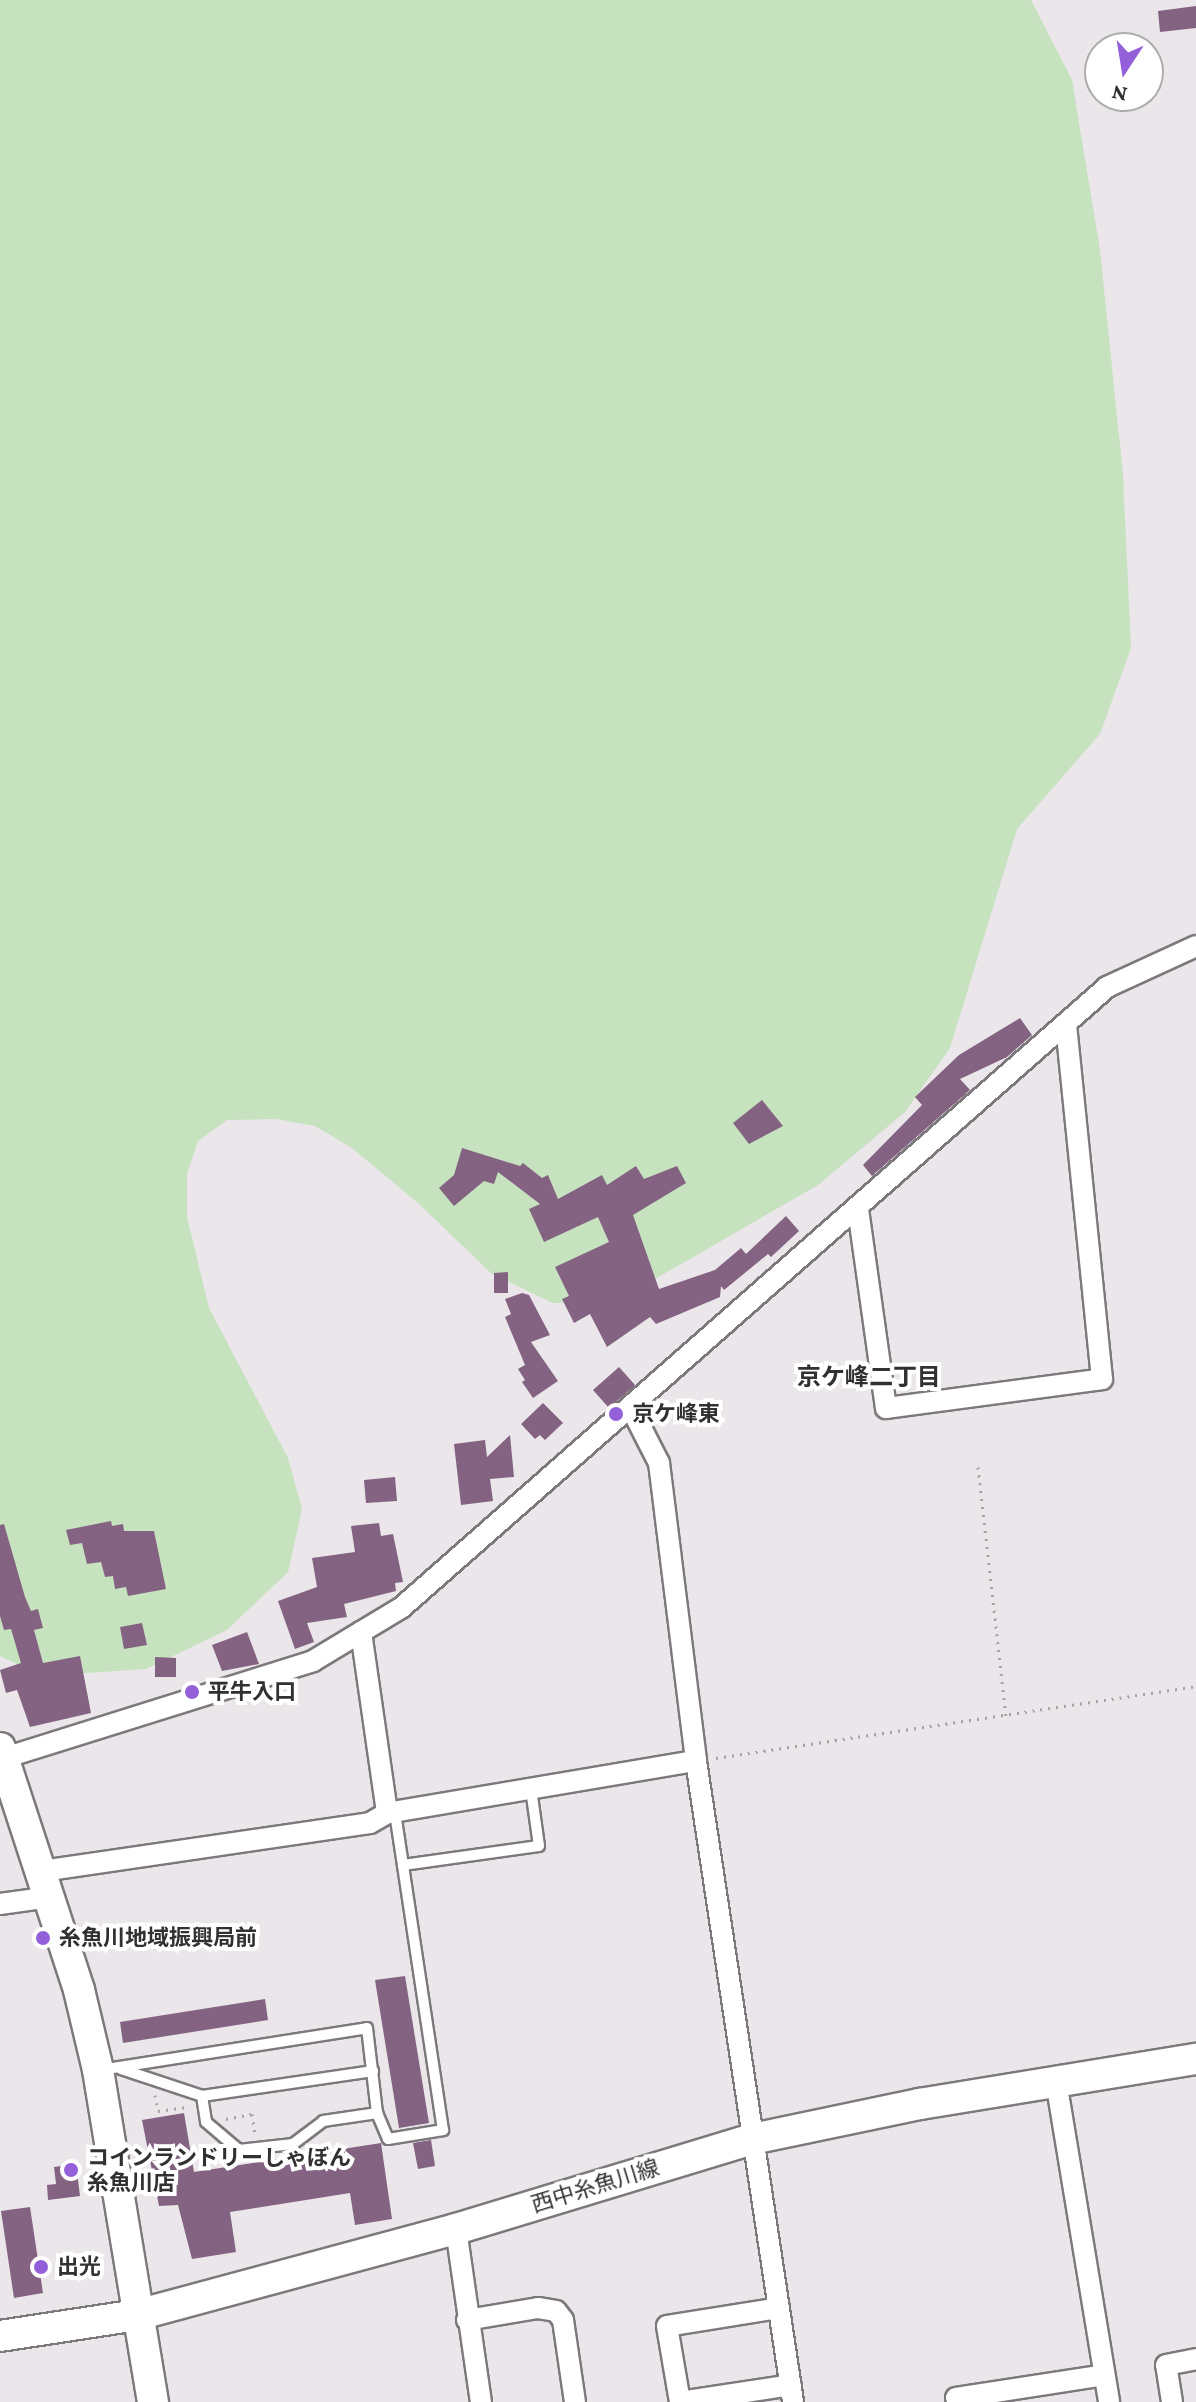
<!DOCTYPE html>
<html>
<head>
<meta charset="utf-8">
<style>
	body { margin:0 }
	#map { position:relative; width:1196px; height:2402px; overflow:hidden; background:#eae6e9; font-family:"Crimson Pro","Noto Sans JP",serif }
	div>[style] { position:absolute }
	[style*='--x'] { left:calc(var(--x)*1px); top:calc(var(--y)*1px); width:calc(var(--w)*1px); rotate:calc(var(--a)*1deg) }
	.green>* { inset:0; background:#c6e2bf }
	.building>* { inset:0; background:#846382 }
	.path>* { height:3px; margin-top:-1.5px; transform-origin:0; background:repeating-linear-gradient(90deg,#a6a3a5 0 2px,transparent 0 8px) }
	.roads { filter:drop-shadow(2px 0 #7c787c) drop-shadow(-2px 0 #7c787c) drop-shadow(0 2px #7c787c) drop-shadow(0 -2px #7c787c) }
	.service>* { height:10px; margin:-5px; padding:0 5px; transform-origin:5px; border-radius:5px; background:#fff }
	.minor>* { height:20px; margin:-10px; padding:0 10px; transform-origin:10px; border-radius:10px; background:#fff }
	.secondary>* { height:30px; margin:-15px; padding:0 15px; transform-origin:15px; border-radius:15px; background:#fff }
	.dots>* { width:22px; height:22px; translate:-50% -50%; box-sizing:border-box; border:4px solid #fff; border-radius:50% }
	span { translate:-50% -50%; white-space:nowrap; text-align:center; line-height:1.15; -webkit-text-stroke:8px #fff; paint-order:stroke }
	.poi-label { font-size:22px; color:#323031; font-weight:700 }
	.left { translate:0 -50%; text-align:left }
	.street-label { font-size:22px; color:#323031 }
	.neighbourhood-label { font-size:24px; color:#323031; font-weight:700 }
	.north { position:absolute; left:1084px; top:32px; width:80px; height:80px; box-sizing:border-box; background:#fff; border:2px solid #adacad; border-radius:50%; rotate:192deg; font-size:22px; font-weight:700; line-height:32px; text-align:center; color:#323031 }
	.north::after { content:''; display:block; margin:auto; width:28px; height:36px; background:#9460d9; clip-path:polygon(50% 0,100% 100%,50% 72%,0 100%) }
</style>
</head>
<body>
<div id="map">
	<div class="green">
		<div style="clip-path:polygon(0 0,1031px 0,1072px 80px,1100px 250px,1123px 475px,1131px 648px,1100px 734px,1017px 829px,950px 1048px,905px 1112px,818px 1185px,657px 1278px,607px 1302px,553px 1303px,492px 1274px,418px 1203px,352px 1148px,315px 1126px,276px 1119px,227px 1120px,198px 1141px,187px 1174px,187px 1217px,209px 1308px,288px 1458px,302px 1509px,288px 1572px,227px 1630px,146px 1669px,43px 1676px,0 1656px)"></div>
	</div>
	<div class="building">
		<div style="clip-path:polygon(1196px 6px,1196px 28px,1160px 32px,1158px 11px)"></div>
		<div style="clip-path:polygon(1020px 1018px,1032px 1035px,1007px 1057px,960px 1079px,970px 1090px,872px 1176px,863px 1165px,922px 1105px,915px 1097px,959px 1055px)"></div>
		<div style="clip-path:polygon(762px 1100px,783px 1126px,749px 1144px,733px 1123px)"></div>
		<div style="clip-path:polygon(462px 1148px,520px 1166px,523px 1163px,542px 1178px,548px 1175px,558px 1199px,602px 1175px,607px 1185px,636px 1166px,644px 1179px,677px 1166px,686px 1183px,633px 1215px,659px 1289px,715px 1270px,741px 1248px,746px 1254px,786px 1216px,799px 1231px,771px 1257px,768px 1254px,724px 1290px,721px 1286px,720px 1297px,656px 1324px,650px 1317px,607px 1347px,590px 1314px,574px 1323px,562px 1299px,569px 1296px,555px 1267px,609px 1242px,598px 1217px,544px 1242px,529px 1209px,540px 1204px,498px 1172px,494px 1184px,484px 1181px,454px 1206px,439px 1188px,454px 1175px)"></div>
		<div style="clip-path:polygon(508px 1272px,508px 1293px,494px 1293px,494px 1273px)"></div>
		<div style="clip-path:polygon(522px 1293px,529px 1295px,550px 1335px,531px 1342px,558px 1381px,533px 1398px,522px 1382px,525px 1380px,518px 1369px,525px 1365px,505px 1317px,511px 1314px,505px 1299px)"></div>
		<div style="clip-path:polygon(619px 1367px,635px 1385px,609px 1408px,593px 1390px)"></div>
		<div style="clip-path:polygon(543px 1403px,563px 1423px,545px 1440px,540px 1435px,535px 1439px,521px 1424px)"></div>
		<div style="clip-path:polygon(510px 1435px,514px 1477px,490px 1479px,493px 1501px,461px 1505px,454px 1444px,485px 1440px,487px 1457px)"></div>
		<div style="clip-path:polygon(395px 1477px,397px 1501px,366px 1503px,364px 1480px)"></div>
		<div style="clip-path:polygon(111px 1521px,112px 1526px,123px 1524px,124px 1531px,154px 1531px,166px 1589px,128px 1596px,126px 1587px,115px 1589px,113px 1576px,105px 1577px,101px 1562px,87px 1564px,82px 1543px,70px 1545px,66px 1530px)"></div>
		<div style="clip-path:polygon(379px 1523px,381px 1536px,393px 1534px,403px 1582px,395px 1583px,396px 1591px,344px 1604px,347px 1617px,307px 1623px,314px 1642px,295px 1649px,278px 1601px,317px 1587px,312px 1558px,355px 1552px,351px 1526px)"></div>
		<div style="clip-path:polygon(4px 1524px,25px 1597px,31px 1611px,38px 1609px,43px 1628px,34px 1630px,43px 1663px,80px 1656px,91px 1713px,30px 1727px,17px 1690px,6px 1693px,0 1670px,21px 1663px,11px 1629px,4px 1630px,0 1616px,0 1525px)"></div>
		<div style="clip-path:polygon(142px 1623px,147px 1645px,124px 1649px,120px 1627px)"></div>
		<div style="clip-path:polygon(247px 1632px,259px 1664px,222px 1671px,212px 1645px)"></div>
		<div style="clip-path:polygon(155px 1657px,176px 1658px,176px 1677px,155px 1677px)"></div>
		<div style="clip-path:polygon(405px 1976px,429px 2123px,399px 2128px,375px 1980px)"></div>
		<div style="clip-path:polygon(265px 1999px,268px 2020px,123px 2043px,120px 2022px)"></div>
		<div style="clip-path:polygon(184px 2113px,194px 2172px,381px 2143px,392px 2219px,355px 2225px,350px 2193px,230px 2212px,236px 2252px,192px 2259px,178px 2205px,159px 2206px,142px 2120px)"></div>
		<div style="clip-path:polygon(431px 2140px,435px 2166px,418px 2169px,413px 2143px)"></div>
		<div style="clip-path:polygon(76px 2164px,80px 2196px,48px 2200px,47px 2185px,56px 2184px,54px 2167px)"></div>
		<div style="clip-path:polygon(30px 2207px,43px 2293px,14px 2298px,1px 2211px)"></div>
	</div>
	<div class="path">
		<div style="--x:978;--y:1467;--w:250;--a:83.6"></div>
		<div style="--x:716;--y:1758;--w:485;--a:-8.5"></div>
		<div style="--x:155;--y:2095;--w:16;--a:79"></div>
		<div style="--x:158;--y:2111;--w:28;--a:-8"></div>
		<div style="--x:226;--y:2119;--w:26;--a:-11"></div>
		<div style="--x:252;--y:2114;--w:22;--a:82"></div>
	</div>
	<div class="roads">
		<div class="service">
			<div style="--x:403;--y:1865;--w:137;--a:-8"></div>
			<div style="--x:539;--y:1846;--w:58;--a:-98"></div>
			<div style="--x:121;--y:2069;--w:85;--a:18.4"></div>
			<div style="--x:202;--y:2096;--w:173;--a:-8.3"></div>
			<div style="--x:100;--y:2070;--w:270;--a:-8.9"></div>
			<div style="--x:367;--y:2028;--w:86;--a:83.3"></div>
			<div style="--x:377;--y:2113;--w:28;--a:67"></div>
			<div style="--x:388;--y:2139;--w:56;--a:-9.3"></div>
			<div style="--x:443;--y:2130;--w:322;--a:-98.6"></div>
			<div style="--x:202;--y:2096;--w:26;--a:81"></div>
			<div style="--x:206;--y:2122;--w:43;--a:40.3"></div>
			<div style="--x:239;--y:2150;--w:54;--a:-6.3"></div>
			<div style="--x:293;--y:2144;--w:38;--a:-37"></div>
			<div style="--x:323;--y:2121;--w:55;--a:-8.4"></div>
		</div>
		<div class="minor">
			<div style="--x:858;--y:1209;--w:201;--a:82"></div>
			<div style="--x:886;--y:1408;--w:218;--a:-7.6"></div>
			<div style="--x:1102;--y:1379;--w:357;--a:-95.8"></div>
			<div style="--x:632;--y:1410;--w:59;--a:63"></div>
			<div style="--x:659;--y:1463;--w:300;--a:82.9"></div>
			<div style="--x:696;--y:1761;--w:648;--a:81.39"></div>
			<div style="--x:361;--y:1632;--w:183;--a:81.8"></div>
			<div style="--x:4;--y:1758;--w:324;--a:-17.4"></div>
			<div style="--x:313;--y:1661;--w:103;--a:-31.1"></div>
			<div style="--x:401;--y:1608;--w:940;--a:-41.33"></div>
			<div style="--x:1107;--y:987;--w:98;--a:-24.7"></div>
			<div style="--x:42;--y:1871;--w:331;--a:-8.3"></div>
			<div style="--x:370;--y:1823;--w:20;--a:-30"></div>
			<div style="--x:387;--y:1813;--w:313;--a:-9.6"></div>
			<div style="--x:0;--y:1904;--w:50;--a:-8"></div>
			<div style="--x:1056;--y:2081;--w:325;--a:80.6"></div>
			<div style="--x:456;--y:2229;--w:175;--a:81.8"></div>
			<div style="--x:779;--y:2308;--w:113;--a:170.9"></div>
			<div style="--x:667;--y:2326;--w:77;--a:80.3"></div>
			<div style="--x:680;--y:2402;--w:112;--a:-8.7"></div>
			<div style="--x:467;--y:2320;--w:72;--a:-9.6"></div>
			<div style="--x:538;--y:2308;--w:18;--a:9"></div>
			<div style="--x:556;--y:2311;--w:11;--a:52"></div>
			<div style="--x:563;--y:2320;--w:83;--a:81.7"></div>
			<div style="--x:956;--y:2398;--w:150;--a:-8.8"></div>
			<div style="--x:1172;--y:2402;--w:37;--a:-99"></div>
			<div style="--x:1166;--y:2365;--w:31;--a:-11"></div>
		</div>
		<div class="secondary">
			<div style="--x:0;--y:1748;--w:255;--a:71.9"></div>
			<div style="--x:79;--y:1990;--w:82;--a:76.6"></div>
			<div style="--x:98;--y:2070;--w:337;--a:80.6"></div>
			<div style="--x:0;--y:2336;--w:139;--a:-8.7"></div>
			<div style="--x:137;--y:2315;--w:330;--a:-15.1"></div>
			<div style="--x:456;--y:2229;--w:309;--a:-16.9"></div>
			<div style="--x:752;--y:2139;--w:172;--a:-11.8"></div>
			<div style="--x:920;--y:2104;--w:280;--a:-9.3"></div>
		</div>
	</div>
	<div class="dots">
		<div style="left:616px;top:1414px;background:#9460d9"></div>
		<div style="left:192px;top:1692px;background:#9460d9"></div>
		<div style="left:43px;top:1938px;background:#9460d9"></div>
		<div style="left:71px;top:2170px;background:#9460d9"></div>
		<div style="left:41px;top:2267px;background:#9460d9"></div>
	</div>
	<div class="poi-label">
		<span class="left" style="left:632px;top:1414px">京ケ峰東</span>
		<span class="left" style="left:208px;top:1692px">平牛入口</span>
		<span class="left" style="left:59px;top:1938px">糸魚川地域振興局前</span>
		<span class="left" style="left:87px;top:2170px">コインランドリーしゃぼん<br>糸魚川店</span>
		<span class="left" style="left:57px;top:2267px">出光</span>
	</div>
	<div class="street-label">
		<span style="left:595px;top:2186px;rotate:-17deg">西中糸魚川線</span>
	</div>
	<div class="neighbourhood-label">
		<span style="left:869px;top:1377px">京ケ峰二丁目</span>
	</div>
	<div class="north">N</div>
</div>
</body>
</html>
